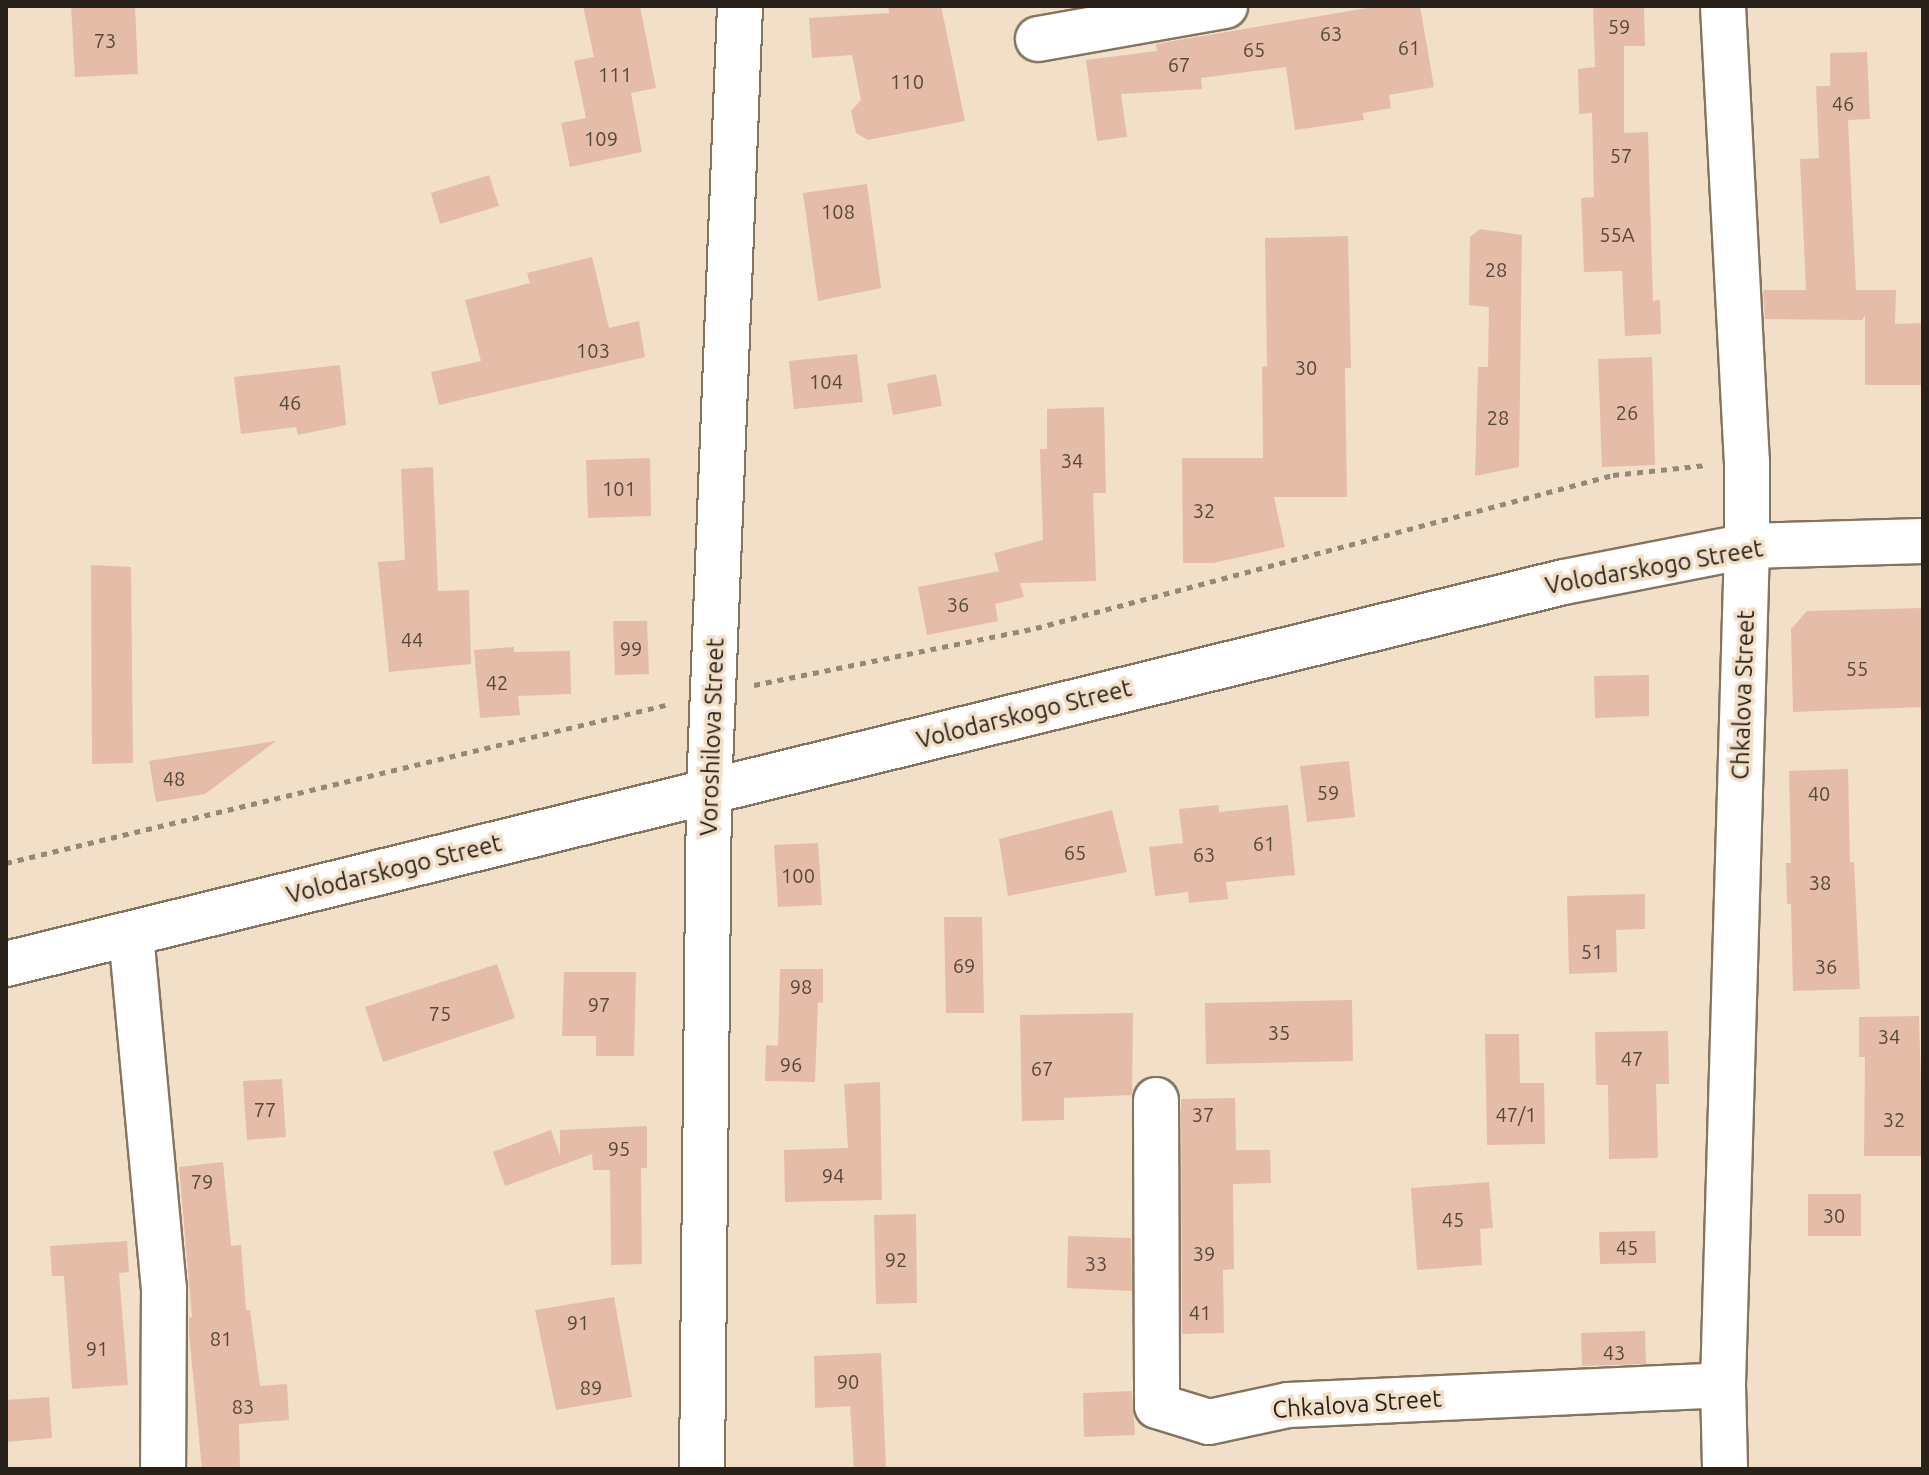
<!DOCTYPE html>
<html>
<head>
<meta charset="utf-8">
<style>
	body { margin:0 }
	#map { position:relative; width:1929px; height:1475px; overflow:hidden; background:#f2dfc8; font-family:Ubuntu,sans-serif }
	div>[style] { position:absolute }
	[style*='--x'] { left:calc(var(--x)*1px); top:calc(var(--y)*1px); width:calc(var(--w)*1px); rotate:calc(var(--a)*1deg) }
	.building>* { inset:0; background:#e5bca7 }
	.path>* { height:5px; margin-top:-2.5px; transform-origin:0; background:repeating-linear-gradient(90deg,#958878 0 6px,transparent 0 12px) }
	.roads { filter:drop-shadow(2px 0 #85745f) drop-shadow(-2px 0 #85745f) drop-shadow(0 2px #85745f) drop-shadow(0 -2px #85745f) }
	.minor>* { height:44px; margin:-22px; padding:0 22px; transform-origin:22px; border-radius:22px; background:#fff }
	.major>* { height:44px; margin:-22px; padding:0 22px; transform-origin:22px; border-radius:22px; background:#fff }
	span { translate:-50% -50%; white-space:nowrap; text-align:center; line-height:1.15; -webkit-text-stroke:7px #f2dfc8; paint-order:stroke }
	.number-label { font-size:20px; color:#57483c }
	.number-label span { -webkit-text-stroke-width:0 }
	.street-label { font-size:24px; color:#282119 }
	.frame { position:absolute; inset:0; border:8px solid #282119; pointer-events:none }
</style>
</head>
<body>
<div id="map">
	<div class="building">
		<div style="clip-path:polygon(71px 6px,135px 6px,138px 74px,75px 77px)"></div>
		<div style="clip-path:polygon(583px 6px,640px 6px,656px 88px,631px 93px,642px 152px,570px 167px,561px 123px,586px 118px,574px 61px,594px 57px)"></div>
		<div style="clip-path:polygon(888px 6px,941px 6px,965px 121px,868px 140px,856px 133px,851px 111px,861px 100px,852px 55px,812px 58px,809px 18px,889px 13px)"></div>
		<div style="clip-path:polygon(1379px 6px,1420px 6px,1434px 87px,1389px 95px,1391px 108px,1363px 113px,1364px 120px,1295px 130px,1286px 67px,1201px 78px,1202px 89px,1121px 94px,1127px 137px,1097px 141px,1086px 60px,1157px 51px,1156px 44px)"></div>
		<div style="clip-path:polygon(1593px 6px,1644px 6px,1645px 46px,1624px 46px,1624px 133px,1648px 132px,1653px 301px,1660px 300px,1661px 334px,1625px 336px,1622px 271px,1584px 272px,1581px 198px,1594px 197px,1592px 113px,1579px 114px,1578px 69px,1595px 67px)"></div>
		<div style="clip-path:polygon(1867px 52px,1870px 119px,1848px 120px,1856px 290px,1896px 290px,1895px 324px,1923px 323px,1923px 385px,1865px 385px,1865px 316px,1862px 320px,1765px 319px,1763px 290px,1806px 290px,1800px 159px,1819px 158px,1816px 86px,1830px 86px,1830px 53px)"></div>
		<div style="clip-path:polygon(489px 175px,499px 206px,440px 224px,431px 193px)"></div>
		<div style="clip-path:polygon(867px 184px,881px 288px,818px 301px,803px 193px)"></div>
		<div style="clip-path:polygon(1480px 229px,1522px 235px,1519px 467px,1475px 476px,1478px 367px,1488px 367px,1489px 307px,1469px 305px,1470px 237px)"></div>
		<div style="clip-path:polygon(1348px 236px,1351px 368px,1345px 368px,1347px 497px,1274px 497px,1285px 547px,1213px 563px,1183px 563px,1182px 458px,1263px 458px,1262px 367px,1267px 366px,1265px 238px)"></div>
		<div style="clip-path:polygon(592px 257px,609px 328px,639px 321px,645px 357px,439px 405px,431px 372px,481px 361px,465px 300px,530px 283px,527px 273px)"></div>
		<div style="clip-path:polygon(857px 354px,863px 402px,794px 409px,789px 361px)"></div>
		<div style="clip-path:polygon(1652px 357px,1655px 465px,1602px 467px,1598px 359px)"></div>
		<div style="clip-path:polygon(340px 365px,346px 425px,298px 435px,296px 427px,241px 434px,234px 377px)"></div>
		<div style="clip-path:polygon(936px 374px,942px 406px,893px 415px,887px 384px)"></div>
		<div style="clip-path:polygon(1104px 407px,1106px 493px,1093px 493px,1096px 581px,1020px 583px,1024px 597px,995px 604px,998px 621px,927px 635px,918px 587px,999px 571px,994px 553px,1043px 540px,1040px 449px,1047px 449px,1047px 409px)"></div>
		<div style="clip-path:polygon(650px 458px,651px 516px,588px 518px,586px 460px)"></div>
		<div style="clip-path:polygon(433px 467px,438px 591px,469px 590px,471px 664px,389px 672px,378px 562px,405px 560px,401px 469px)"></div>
		<div style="clip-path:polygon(91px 565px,131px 567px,133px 763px,92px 764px)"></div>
		<div style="clip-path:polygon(1923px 608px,1923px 707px,1793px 712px,1791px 629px,1807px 611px)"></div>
		<div style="clip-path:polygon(613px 621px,647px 621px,649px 674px,615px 675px)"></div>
		<div style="clip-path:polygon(514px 647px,514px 652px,570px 651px,571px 694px,518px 696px,520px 715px,480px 718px,474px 650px)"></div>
		<div style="clip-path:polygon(1649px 675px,1649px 716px,1595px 718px,1594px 676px)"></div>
		<div style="clip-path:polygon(276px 741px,205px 794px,156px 802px,149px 761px)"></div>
		<div style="clip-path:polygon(1349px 761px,1355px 817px,1307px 822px,1300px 766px)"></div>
		<div style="clip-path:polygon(1848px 769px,1850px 862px,1854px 862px,1860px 989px,1793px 991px,1791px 904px,1787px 904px,1786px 863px,1791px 863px,1789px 771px)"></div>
		<div style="clip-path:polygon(1219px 805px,1219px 812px,1288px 805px,1295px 875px,1226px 882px,1228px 899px,1189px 903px,1188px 892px,1155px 896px,1149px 847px,1183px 843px,1179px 809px)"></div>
		<div style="clip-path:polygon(1112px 810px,1127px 872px,1008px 896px,999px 839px)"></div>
		<div style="clip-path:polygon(818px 843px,822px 905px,778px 907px,774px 845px)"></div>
		<div style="clip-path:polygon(1645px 894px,1645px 929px,1616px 930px,1617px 972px,1569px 974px,1567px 896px)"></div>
		<div style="clip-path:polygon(944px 917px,982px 917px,984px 1013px,946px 1013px)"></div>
		<div style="clip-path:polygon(497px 964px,515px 1018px,383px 1062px,365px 1007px)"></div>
		<div style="clip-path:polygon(780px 969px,823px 969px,823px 1003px,818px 1002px,815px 1082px,765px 1081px,766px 1045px,778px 1046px)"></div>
		<div style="clip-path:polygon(564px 972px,636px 972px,634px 1056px,596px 1056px,596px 1036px,562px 1036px)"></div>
		<div style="clip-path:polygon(1352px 1000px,1353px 1061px,1206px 1064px,1205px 1003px)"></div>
		<div style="clip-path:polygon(1133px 1013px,1132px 1095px,1064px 1098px,1064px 1120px,1022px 1121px,1020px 1015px)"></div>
		<div style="clip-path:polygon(1919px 1016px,1923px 1156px,1864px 1156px,1865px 1057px,1859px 1057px,1859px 1017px)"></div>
		<div style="clip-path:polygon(1668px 1031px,1669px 1084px,1656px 1084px,1658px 1158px,1609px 1159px,1608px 1085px,1596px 1085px,1595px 1032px)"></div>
		<div style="clip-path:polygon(1485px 1034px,1519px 1034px,1520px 1083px,1544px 1083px,1545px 1144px,1487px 1145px)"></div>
		<div style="clip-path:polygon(282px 1079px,286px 1137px,247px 1140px,243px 1081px)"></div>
		<div style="clip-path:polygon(880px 1082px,882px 1200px,785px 1202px,784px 1150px,848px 1148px,844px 1084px)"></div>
		<div style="clip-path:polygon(1235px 1098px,1236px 1150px,1270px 1150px,1271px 1183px,1233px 1184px,1234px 1269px,1223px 1270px,1224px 1333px,1182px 1334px,1181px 1099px)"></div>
		<div style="clip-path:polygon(647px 1126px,647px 1168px,641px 1168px,642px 1264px,611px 1265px,610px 1170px,593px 1170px,592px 1154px,505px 1186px,493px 1152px,551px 1130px,560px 1156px,560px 1130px)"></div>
		<div style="clip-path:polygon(223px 1162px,231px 1246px,241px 1245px,246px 1310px,250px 1310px,260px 1386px,287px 1384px,289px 1420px,239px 1424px,240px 1469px,202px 1469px,189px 1333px,189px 1318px,192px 1317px,179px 1167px)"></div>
		<div style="clip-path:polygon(1489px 1182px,1493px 1228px,1480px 1229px,1482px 1265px,1417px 1270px,1411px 1188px)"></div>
		<div style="clip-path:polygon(1808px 1194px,1861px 1194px,1861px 1236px,1808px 1236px)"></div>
		<div style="clip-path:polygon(916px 1214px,917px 1303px,876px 1304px,874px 1215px)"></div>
		<div style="clip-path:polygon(1655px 1231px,1656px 1263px,1600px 1264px,1599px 1232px)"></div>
		<div style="clip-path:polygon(1068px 1236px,1131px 1238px,1132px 1291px,1067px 1288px)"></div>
		<div style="clip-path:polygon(127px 1241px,129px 1272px,119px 1273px,128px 1385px,72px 1389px,64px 1276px,52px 1276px,50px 1246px)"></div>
		<div style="clip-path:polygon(614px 1297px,632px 1397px,556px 1410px,535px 1310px)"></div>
		<div style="clip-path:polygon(1645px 1331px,1646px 1364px,1582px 1366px,1581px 1333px)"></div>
		<div style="clip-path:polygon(881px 1353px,886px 1469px,854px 1469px,850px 1406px,815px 1408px,814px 1356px)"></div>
		<div style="clip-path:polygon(1132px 1391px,1135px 1435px,1084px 1437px,1083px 1393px)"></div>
		<div style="clip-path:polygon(49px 1397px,52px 1438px,6px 1442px,6px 1400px)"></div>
	</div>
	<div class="path">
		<div style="--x:754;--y:685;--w:288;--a:-11.4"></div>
		<div style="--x:1036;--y:628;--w:597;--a:-14.85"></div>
		<div style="--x:1613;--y:475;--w:94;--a:-6.1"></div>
		<div style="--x:6;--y:863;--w:683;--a:-13.47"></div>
	</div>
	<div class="roads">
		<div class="minor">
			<div style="--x:1723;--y:6;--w:456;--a:87"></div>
			<div style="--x:1747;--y:461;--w:85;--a:90"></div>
			<div style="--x:1747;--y:546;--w:839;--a:91.64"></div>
			<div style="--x:1723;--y:1385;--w:84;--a:88.6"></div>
			<div style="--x:1038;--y:39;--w:190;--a:-10"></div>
			<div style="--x:131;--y:934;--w:356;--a:84.7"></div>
			<div style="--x:164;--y:1288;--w:181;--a:90.3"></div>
			<div style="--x:1156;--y:1100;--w:306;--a:89.8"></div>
			<div style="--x:1157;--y:1406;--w:54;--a:17.1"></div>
			<div style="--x:1209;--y:1422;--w:81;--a:-12.1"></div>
			<div style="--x:1288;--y:1405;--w:435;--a:-2.6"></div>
			<div style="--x:702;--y:1469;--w:677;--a:-89.41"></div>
			<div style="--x:709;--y:792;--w:787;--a:-87.74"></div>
		</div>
		<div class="major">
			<div style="--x:6;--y:964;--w:1604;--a:-13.78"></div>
			<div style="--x:1564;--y:582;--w:187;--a:-11.1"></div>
			<div style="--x:1747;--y:546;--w:176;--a:-1.6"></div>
		</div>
	</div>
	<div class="number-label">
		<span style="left:1619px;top:26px">59</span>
		<span style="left:1331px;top:33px">63</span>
		<span style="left:105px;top:40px">73</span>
		<span style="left:1409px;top:47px">61</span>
		<span style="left:1254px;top:49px">65</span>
		<span style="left:1179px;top:64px">67</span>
		<span style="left:615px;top:74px">111</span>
		<span style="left:907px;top:81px">110</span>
		<span style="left:1843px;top:103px">46</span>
		<span style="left:601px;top:138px">109</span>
		<span style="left:1621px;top:155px">57</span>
		<span style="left:838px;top:211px">108</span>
		<span style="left:1617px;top:234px">55А</span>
		<span style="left:1496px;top:269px">28</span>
		<span style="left:593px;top:350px">103</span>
		<span style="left:1306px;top:367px">30</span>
		<span style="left:826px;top:381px">104</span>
		<span style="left:290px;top:402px">46</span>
		<span style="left:1627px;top:412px">26</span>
		<span style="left:1498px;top:417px">28</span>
		<span style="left:1072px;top:460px">34</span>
		<span style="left:619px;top:488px">101</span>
		<span style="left:1204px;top:510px">32</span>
		<span style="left:958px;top:604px">36</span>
		<span style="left:412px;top:639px">44</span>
		<span style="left:631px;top:648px">99</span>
		<span style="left:1857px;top:668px">55</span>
		<span style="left:497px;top:682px">42</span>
		<span style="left:174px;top:778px">48</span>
		<span style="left:1328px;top:792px">59</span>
		<span style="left:1819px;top:793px">40</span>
		<span style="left:1264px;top:843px">61</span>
		<span style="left:1075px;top:852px">65</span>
		<span style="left:1204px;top:854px">63</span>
		<span style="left:798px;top:875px">100</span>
		<span style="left:1820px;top:882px">38</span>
		<span style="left:1592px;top:951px">51</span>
		<span style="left:964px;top:965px">69</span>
		<span style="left:1826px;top:966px">36</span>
		<span style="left:801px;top:986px">98</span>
		<span style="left:599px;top:1004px">97</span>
		<span style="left:440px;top:1013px">75</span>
		<span style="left:1279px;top:1032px">35</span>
		<span style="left:1889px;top:1036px">34</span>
		<span style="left:1632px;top:1058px">47</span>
		<span style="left:791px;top:1064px">96</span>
		<span style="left:1042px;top:1068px">67</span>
		<span style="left:265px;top:1109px">77</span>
		<span style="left:1203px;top:1114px">37</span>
		<span style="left:1516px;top:1114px">47/1</span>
		<span style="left:1894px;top:1119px">32</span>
		<span style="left:619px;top:1148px">95</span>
		<span style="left:833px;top:1175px">94</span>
		<span style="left:202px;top:1181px">79</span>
		<span style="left:1834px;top:1215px">30</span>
		<span style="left:1453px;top:1219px">45</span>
		<span style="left:1627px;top:1247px">45</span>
		<span style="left:1204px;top:1253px">39</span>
		<span style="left:896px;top:1259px">92</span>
		<span style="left:1096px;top:1263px">33</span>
		<span style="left:1200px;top:1312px">41</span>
		<span style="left:578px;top:1322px">91</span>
		<span style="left:221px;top:1338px">81</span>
		<span style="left:97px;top:1348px">91</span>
		<span style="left:1614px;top:1352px">43</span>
		<span style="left:848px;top:1381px">90</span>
		<span style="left:591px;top:1387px">89</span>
		<span style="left:243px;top:1406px">83</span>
	</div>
	<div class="street-label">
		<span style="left:1654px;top:567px;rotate:-10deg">Volodarskogo Street</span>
		<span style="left:1743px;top:695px;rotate:-88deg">Chkalova Street</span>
		<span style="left:1024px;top:714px;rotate:-14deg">Volodarskogo Street</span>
		<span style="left:712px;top:737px;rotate:-88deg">Voroshilova Street</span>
		<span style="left:394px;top:869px;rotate:-14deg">Volodarskogo Street</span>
		<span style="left:1357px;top:1404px;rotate:-4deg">Chkalova Street</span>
	</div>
	<div class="frame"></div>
</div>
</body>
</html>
